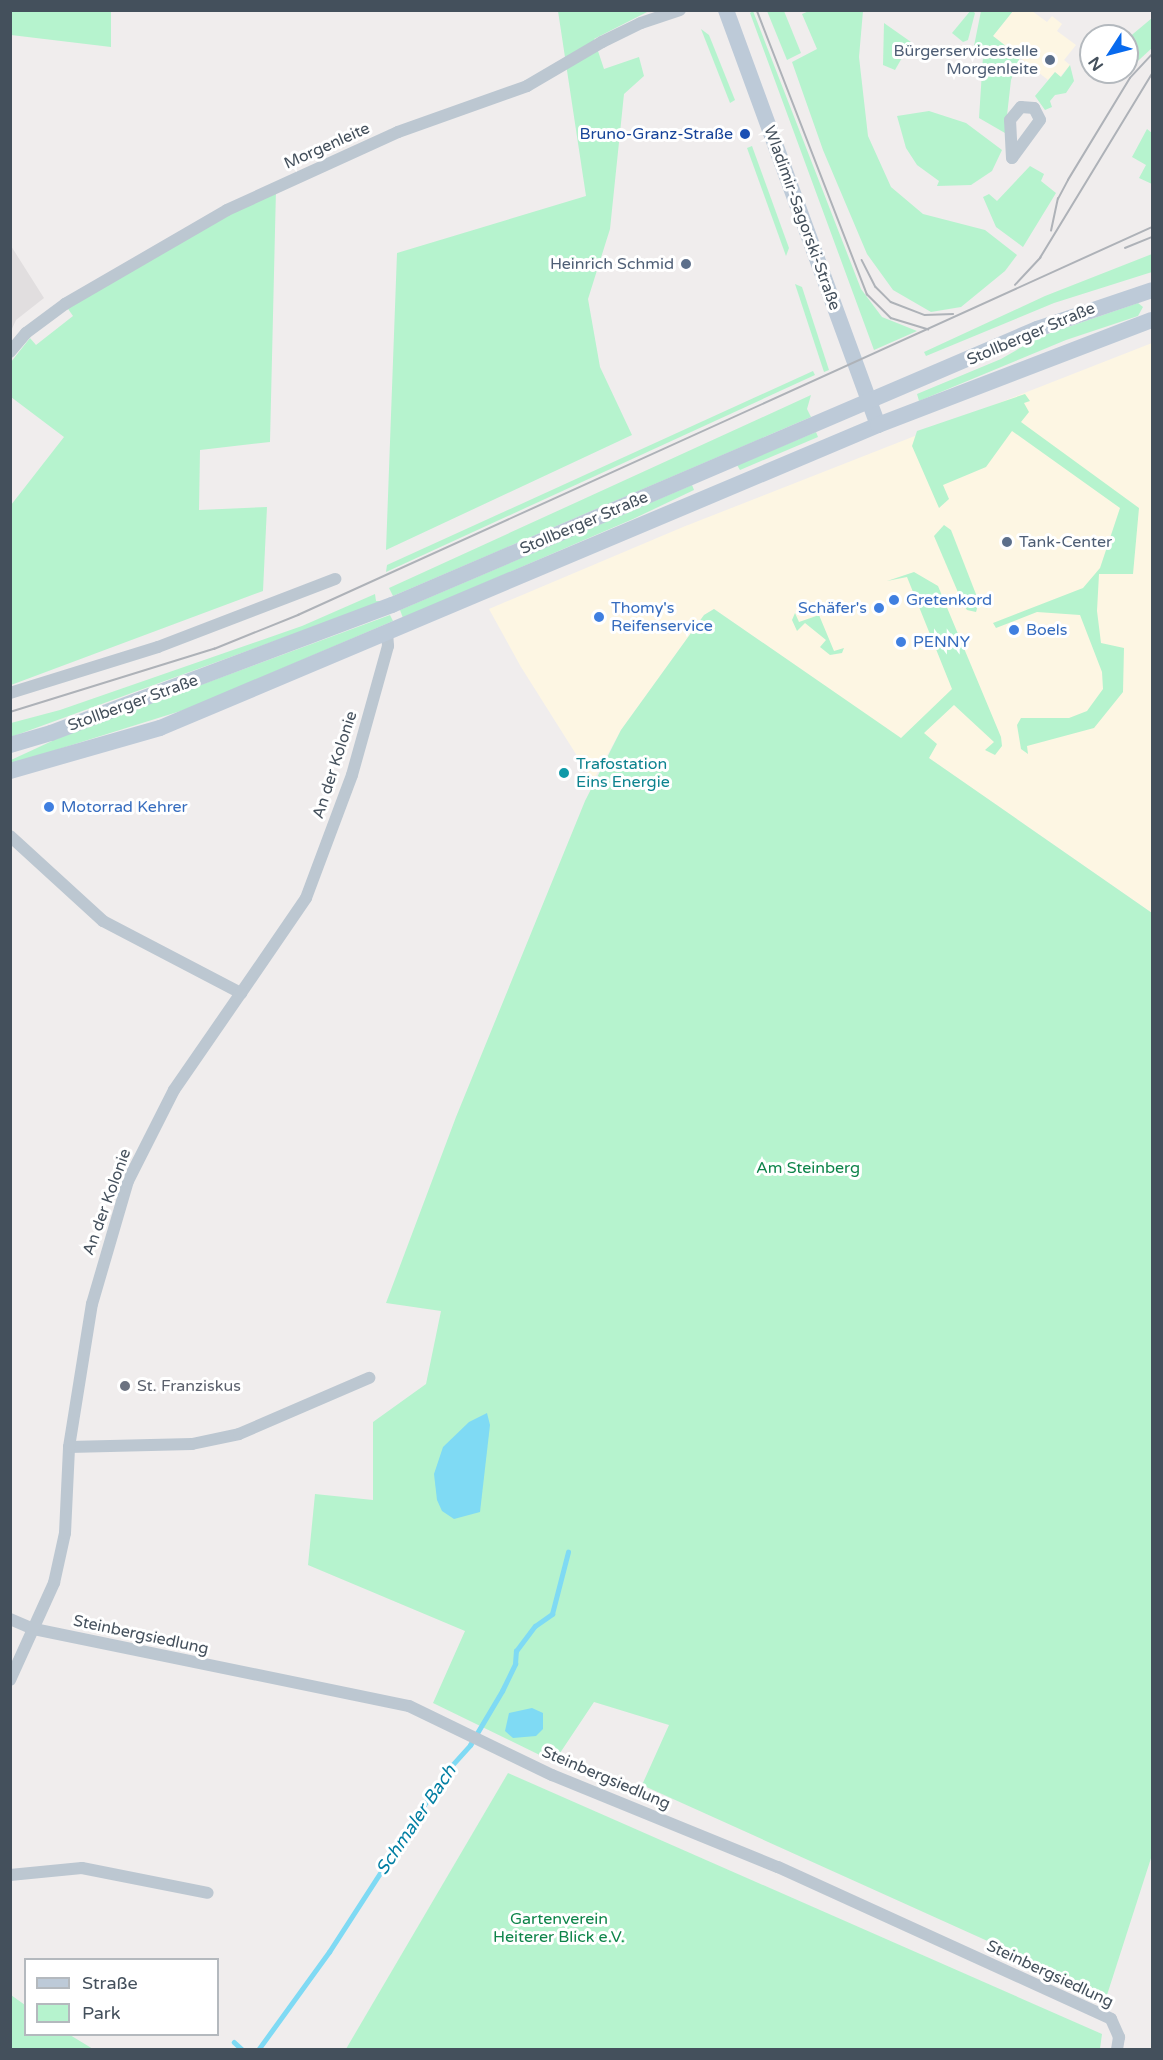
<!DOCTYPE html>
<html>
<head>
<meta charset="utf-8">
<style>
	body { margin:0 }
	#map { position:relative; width:1163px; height:2060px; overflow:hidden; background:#f0eded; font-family:"Varela Round",sans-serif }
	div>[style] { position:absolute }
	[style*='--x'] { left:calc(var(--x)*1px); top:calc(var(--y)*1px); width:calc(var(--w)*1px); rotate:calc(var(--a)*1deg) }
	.commercial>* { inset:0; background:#fdf6e3 }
	.education>* { inset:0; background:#e1dedf }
	.green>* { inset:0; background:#b6f3ce }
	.water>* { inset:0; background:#7fdaf4 }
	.stream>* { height:4.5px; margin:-2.25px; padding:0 2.25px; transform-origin:2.25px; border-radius:2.25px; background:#7fdaf4 }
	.minor>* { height:12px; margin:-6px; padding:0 6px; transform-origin:6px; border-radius:6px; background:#bcc7d1 }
	.secondary>* { height:16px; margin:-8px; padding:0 8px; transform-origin:8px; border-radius:8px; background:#bdcad8 }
	.tram>* { height:1.5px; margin:-0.75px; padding:0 0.75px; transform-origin:0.75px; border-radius:0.75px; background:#aeb2b8 }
	.dots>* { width:16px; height:16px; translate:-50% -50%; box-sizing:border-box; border:3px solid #fff; border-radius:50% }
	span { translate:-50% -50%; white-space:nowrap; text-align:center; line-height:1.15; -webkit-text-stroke:6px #fff; paint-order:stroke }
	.service-label { font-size:16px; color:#4e5e75 }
	.right { translate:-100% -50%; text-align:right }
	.left { translate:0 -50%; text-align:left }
	.transit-label { font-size:16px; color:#164399 }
	.street-label { font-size:16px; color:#44505c }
	.shop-label { font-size:16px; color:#366cbe }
	.culture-label { font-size:16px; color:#0d838f }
	.park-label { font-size:16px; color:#0e844a }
	.worship-label { font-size:16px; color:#5b616d }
	.water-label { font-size:18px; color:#027fa3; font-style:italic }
	.frame { position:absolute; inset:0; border:12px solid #44505c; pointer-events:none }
	.legend { position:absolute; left:24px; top:1958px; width:195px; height:78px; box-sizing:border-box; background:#fff; border:2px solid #b4b9be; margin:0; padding:8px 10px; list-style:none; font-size:18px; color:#44505c }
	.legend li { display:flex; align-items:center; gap:12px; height:30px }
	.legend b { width:30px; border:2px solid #b4b9be }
	.north { position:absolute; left:1079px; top:24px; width:60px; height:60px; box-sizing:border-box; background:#fff; border:2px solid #b4b9be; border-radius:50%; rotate:234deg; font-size:16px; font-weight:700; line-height:24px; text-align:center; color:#44505c }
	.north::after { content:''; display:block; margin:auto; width:21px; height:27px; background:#086aee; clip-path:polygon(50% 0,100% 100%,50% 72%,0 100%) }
</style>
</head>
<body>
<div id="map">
	<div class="commercial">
		<div style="clip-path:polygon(1013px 11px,1032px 11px,1047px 22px,1052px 16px,1062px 24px,1057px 31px,1076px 45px,1064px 60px,1070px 65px,1060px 77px,1055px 72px,1048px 80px,993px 36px)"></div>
		<div style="clip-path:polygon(1152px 343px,1152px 913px,714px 609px,704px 615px,621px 730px,593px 781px,521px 667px,489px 609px,683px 527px)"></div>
	</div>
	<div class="education">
		<div style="clip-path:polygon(11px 246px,44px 298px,16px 320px,11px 331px)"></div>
	</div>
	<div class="green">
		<div style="clip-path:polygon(11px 10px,111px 11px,111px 47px,11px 35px)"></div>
		<div style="clip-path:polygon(971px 10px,975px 13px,968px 40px,963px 42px,952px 33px)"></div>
		<div style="clip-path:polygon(558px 11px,649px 11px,594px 39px,604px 69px,639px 57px,644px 76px,624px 94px,610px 229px,588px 299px,600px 367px,632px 435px,386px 550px,397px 253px,586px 196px)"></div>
		<div style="clip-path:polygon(753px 11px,861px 289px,882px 317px,917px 331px,874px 350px,750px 13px)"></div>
		<div style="clip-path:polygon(767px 11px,784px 11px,801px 53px,787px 60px)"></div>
		<div style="clip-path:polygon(809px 11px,863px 11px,859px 57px,868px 136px,891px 187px,923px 214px,985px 230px,1017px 255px,1005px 271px,961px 307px,931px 312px,893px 290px,867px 254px,823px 150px,792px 62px,817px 49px,802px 14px)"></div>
		<div style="clip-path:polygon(981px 11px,1013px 11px,993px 36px,1020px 57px,1011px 80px,1005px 133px,979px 118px,983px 56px,974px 46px)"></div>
		<div style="clip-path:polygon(1152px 18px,1152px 48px,1127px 71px,1127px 39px)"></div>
		<div style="clip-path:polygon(884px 23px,911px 42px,895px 70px,883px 65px)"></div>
		<div style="clip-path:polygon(701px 29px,709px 35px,735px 100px,730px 103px)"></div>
		<div style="clip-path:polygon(1070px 65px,1074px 81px,1066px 93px,1055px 95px,1050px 101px,1052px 107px,1045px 110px,1035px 96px,1055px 72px,1061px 77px)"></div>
		<div style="clip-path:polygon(929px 111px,966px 123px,1002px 150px,992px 171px,971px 185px,937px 186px,939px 181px,917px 165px,906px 148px,897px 116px)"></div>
		<div style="clip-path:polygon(1147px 129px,1152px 133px,1152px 184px,1139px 178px,1146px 165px,1132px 157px)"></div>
		<div style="clip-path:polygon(752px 146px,789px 248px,786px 256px,747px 148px)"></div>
		<div style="clip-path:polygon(1030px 166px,1044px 174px,1041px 181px,1056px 193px,1023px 247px,996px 227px,983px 197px,989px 194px,997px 201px)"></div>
		<div style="clip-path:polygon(276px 189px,270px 442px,200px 450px,199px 510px,267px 507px,263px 591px,11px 685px,11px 505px,64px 437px,11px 397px,11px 362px,30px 338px,36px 345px,73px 316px,66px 306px)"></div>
		<div style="clip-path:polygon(1152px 254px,1152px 272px,1054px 303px,926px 356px,924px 352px,1045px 296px)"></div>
		<div style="clip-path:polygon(795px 284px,802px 287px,829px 370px,824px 372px)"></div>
		<div style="clip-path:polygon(1138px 303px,1143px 307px,1138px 316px,1066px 340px,919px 401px,917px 394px,1001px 359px,1039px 337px)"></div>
		<div style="clip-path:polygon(813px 371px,815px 375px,386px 572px,387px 565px)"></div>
		<div style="clip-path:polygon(1025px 394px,1030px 401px,1024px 403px,1029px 412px,1021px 422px,1139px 508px,1133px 574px,1099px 574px,1097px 611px,1101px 643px,1124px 648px,1123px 692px,1094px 728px,1027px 746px,1028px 754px,1021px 749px,1017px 725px,1021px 718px,1069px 718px,1087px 711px,1103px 689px,1102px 672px,1080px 615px,1037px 612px,996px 628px,993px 623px,1083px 588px,1100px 568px,1120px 508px,1012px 431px,986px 467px,943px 485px,949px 499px,939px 508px,912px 446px,917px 431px)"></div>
		<div style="clip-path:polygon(811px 395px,807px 409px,811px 417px,393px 596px,389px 588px)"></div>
		<div style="clip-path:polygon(816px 432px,818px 437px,740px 470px,737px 465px)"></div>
		<div style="clip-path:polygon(692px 485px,694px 490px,633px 519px,403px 618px,400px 610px)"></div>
		<div style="clip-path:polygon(944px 525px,951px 530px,979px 602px,976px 612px,967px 610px,963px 604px,934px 536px)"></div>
		<div style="clip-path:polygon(914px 572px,938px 586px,1001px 737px,1002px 746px,995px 755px,985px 750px,994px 742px,954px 705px,924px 733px,937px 744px,929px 758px,1152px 913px,1152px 1855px,1107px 1995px,642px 1785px,669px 1725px,594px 1702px,554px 1762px,433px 1703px,465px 1631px,308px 1565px,315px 1494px,373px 1500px,373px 1422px,426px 1384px,441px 1311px,386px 1303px,456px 1117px,585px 801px,621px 730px,704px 615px,714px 609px,901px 738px,952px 689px,907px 577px,887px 581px)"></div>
		<div style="clip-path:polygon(375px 594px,376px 601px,384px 601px,11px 737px,11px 723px,60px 710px,302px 626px)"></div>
		<div style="clip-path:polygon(795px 613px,799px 622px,819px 615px,834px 651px,844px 648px,842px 653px,830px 655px,820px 647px,826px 640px,805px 623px,797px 631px,792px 620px)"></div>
		<div style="clip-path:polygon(390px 615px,393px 621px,187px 709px,11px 764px,11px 760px,65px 735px)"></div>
		<div style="clip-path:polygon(508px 1773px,1102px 2034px,1100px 2049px,346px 2049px)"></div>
		<div style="clip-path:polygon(11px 1995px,25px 2005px,26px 2034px,70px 2035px,93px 2049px,11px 2049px)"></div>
	</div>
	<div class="water">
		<div style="clip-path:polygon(487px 1413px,490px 1425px,480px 1512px,454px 1519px,442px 1511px,437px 1500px,434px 1474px,443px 1447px,469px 1422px)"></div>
		<div style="clip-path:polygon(532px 1708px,543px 1713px,543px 1729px,536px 1736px,513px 1738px,505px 1731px,509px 1713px)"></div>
	</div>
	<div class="stream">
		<div style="--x:234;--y:2042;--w:12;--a:42"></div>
		<div style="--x:258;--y:2050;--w:121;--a:-54.1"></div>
		<div style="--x:329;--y:1952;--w:213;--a:-57.1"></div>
		<div style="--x:445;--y:1773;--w:38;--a:-48"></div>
		<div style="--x:470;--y:1745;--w:63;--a:-59.3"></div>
		<div style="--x:502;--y:1691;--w:30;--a:-64"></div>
		<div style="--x:515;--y:1664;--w:13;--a:-86"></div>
		<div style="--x:516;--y:1651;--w:31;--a:-53"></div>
		<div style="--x:535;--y:1626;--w:21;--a:-35"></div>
		<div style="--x:552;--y:1614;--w:64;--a:-75.5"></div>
	</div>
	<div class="minor">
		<div style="--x:1021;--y:107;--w:13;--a:4"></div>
		<div style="--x:1034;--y:108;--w:13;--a:63"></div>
		<div style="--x:1040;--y:120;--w:47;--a:126.4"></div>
		<div style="--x:1012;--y:158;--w:38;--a:-93"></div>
		<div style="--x:1010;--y:120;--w:17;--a:-50"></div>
		<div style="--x:10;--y:352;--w:25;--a:-50"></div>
		<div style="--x:26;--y:333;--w:49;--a:-36.6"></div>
		<div style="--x:65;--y:304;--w:187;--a:-30.1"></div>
		<div style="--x:227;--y:210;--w:188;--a:-24.5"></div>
		<div style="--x:398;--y:132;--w:137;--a:-19.6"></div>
		<div style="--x:527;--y:86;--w:87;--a:-30.4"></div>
		<div style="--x:602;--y:42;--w:43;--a:-26"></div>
		<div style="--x:641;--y:23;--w:41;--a:-18.4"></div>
		<div style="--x:10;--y:693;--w:155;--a:-17.3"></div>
		<div style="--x:158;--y:647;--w:190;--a:-21"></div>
		<div style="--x:10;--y:836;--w:126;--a:42.4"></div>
		<div style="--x:103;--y:921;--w:156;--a:27.6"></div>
		<div style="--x:241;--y:993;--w:115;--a:-55.6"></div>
		<div style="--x:306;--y:898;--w:131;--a:-69.5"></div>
		<div style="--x:352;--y:775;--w:134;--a:-74.4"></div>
		<div style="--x:388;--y:646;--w:13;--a:-94"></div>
		<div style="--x:69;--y:1447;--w:123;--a:-1.4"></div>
		<div style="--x:192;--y:1444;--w:48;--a:-12"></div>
		<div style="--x:239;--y:1434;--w:142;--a:-23.3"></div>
		<div style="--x:10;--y:1619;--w:26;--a:23"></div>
		<div style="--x:34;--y:1629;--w:383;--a:11.6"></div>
		<div style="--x:409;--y:1706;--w:159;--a:25.8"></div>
		<div style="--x:552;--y:1775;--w:244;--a:22.2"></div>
		<div style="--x:778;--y:1867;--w:366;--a:24.5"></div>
		<div style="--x:1111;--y:2019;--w:20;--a:66"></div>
		<div style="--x:1119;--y:2037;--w:13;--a:99"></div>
		<div style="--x:10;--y:1680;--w:107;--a:-65.6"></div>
		<div style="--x:54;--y:1583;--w:51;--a:-77.6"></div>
		<div style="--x:65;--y:1533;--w:86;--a:-87.3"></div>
		<div style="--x:69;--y:1447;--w:145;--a:-80.9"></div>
		<div style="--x:92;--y:1304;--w:128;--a:-73.7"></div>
		<div style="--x:128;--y:1181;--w:102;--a:-63.2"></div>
		<div style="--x:174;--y:1090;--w:118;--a:-55.4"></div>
		<div style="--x:10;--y:1875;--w:72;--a:-5.6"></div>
		<div style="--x:82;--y:1868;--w:128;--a:11.2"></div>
	</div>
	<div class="secondary">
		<div style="--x:726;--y:10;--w:442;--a:69.9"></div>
		<div style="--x:10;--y:745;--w:43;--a:-16.3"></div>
		<div style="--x:51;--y:733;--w:364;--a:-20.6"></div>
		<div style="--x:392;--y:605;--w:702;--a:-23.17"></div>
		<div style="--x:1037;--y:329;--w:121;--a:-18.7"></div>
		<div style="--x:10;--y:771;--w:156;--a:-16"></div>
		<div style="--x:160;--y:728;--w:779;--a:-22.88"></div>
		<div style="--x:878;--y:425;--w:293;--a:-21"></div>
	</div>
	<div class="tram">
		<div style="--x:757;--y:10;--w:305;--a:68.8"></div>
		<div style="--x:867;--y:294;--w:34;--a:45"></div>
		<div style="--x:891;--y:318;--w:39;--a:17"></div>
		<div style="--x:1051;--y:231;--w:33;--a:-78"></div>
		<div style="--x:1058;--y:199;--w:21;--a:-62"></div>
		<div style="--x:1068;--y:180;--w:119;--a:-58.7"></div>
		<div style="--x:1130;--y:78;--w:33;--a:-47"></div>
		<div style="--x:1125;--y:248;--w:29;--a:-22"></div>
		<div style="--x:862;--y:260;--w:30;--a:63"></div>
		<div style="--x:876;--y:287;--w:21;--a:45"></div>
		<div style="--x:891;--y:302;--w:36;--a:21"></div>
		<div style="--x:925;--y:315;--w:28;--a:-2"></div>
		<div style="--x:1015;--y:285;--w:37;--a:-47"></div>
		<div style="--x:1040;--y:258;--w:215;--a:-58.7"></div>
		<div style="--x:10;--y:712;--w:214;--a:-17.2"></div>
		<div style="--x:214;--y:649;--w:91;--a:-22"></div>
		<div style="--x:298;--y:615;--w:938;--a:-24.43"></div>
	</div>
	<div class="dots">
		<div style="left:1050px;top:60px;background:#5c6f8a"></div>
		<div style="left:745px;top:134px;background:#1a4fb4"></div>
		<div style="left:686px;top:264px;background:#5c6f8a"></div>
		<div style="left:1007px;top:542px;background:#5c6f8a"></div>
		<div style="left:894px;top:600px;background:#3f7fe0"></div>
		<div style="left:879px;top:608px;background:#3f7fe0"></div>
		<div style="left:599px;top:617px;background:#3f7fe0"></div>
		<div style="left:1014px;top:630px;background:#3f7fe0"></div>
		<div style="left:901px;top:642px;background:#3f7fe0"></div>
		<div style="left:564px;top:773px;background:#0f9aa8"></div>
		<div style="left:49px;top:807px;background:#3f7fe0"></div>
		<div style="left:125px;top:1386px;background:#6b7280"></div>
	</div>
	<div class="service-label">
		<span class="right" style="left:1038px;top:60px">Bürgerservicestelle<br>Morgenleite</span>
		<span class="right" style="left:674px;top:264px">Heinrich Schmid</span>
		<span class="left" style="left:1019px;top:542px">Tank-Center</span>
	</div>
	<div class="transit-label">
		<span class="right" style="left:733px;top:134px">Bruno-Granz-Straße</span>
	</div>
	<div class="street-label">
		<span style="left:327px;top:146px;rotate:-24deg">Morgenleite</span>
		<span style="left:802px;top:218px;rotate:70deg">Wladimir-Sagorski-Straße</span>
		<span style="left:1031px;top:334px;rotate:-23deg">Stollberger Straße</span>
		<span style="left:584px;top:523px;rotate:-23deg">Stollberger Straße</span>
		<span style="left:133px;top:703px;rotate:-20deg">Stollberger Straße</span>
		<span style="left:335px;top:765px;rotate:-72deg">An der Kolonie</span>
		<span style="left:107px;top:1202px;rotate:-70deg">An der Kolonie</span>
		<span style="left:141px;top:1635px;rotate:12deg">Steinbergsiedlung</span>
		<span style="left:606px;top:1778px;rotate:23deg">Steinbergsiedlung</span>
		<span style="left:1050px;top:1974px;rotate:25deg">Steinbergsiedlung</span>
	</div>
	<div class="shop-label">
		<span class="left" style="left:906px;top:600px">Gretenkord</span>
		<span class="left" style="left:611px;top:617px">Thomy's<br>Reifenservice</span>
		<span class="right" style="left:867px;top:608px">Schäfer's</span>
		<span class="left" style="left:1026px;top:630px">Boels</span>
		<span class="left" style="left:913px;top:642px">PENNY</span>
		<span class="left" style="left:61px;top:807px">Motorrad Kehrer</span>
	</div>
	<div class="culture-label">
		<span class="left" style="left:576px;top:773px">Trafostation<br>Eins Energie</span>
	</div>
	<div class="park-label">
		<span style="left:808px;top:1168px">Am Steinberg</span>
		<span style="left:559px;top:1928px">Gartenverein<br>Heiterer Blick e.V.</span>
	</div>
	<div class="worship-label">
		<span class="left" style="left:137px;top:1386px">St. Franziskus</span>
	</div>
	<div class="water-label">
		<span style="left:416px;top:1820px;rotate:-56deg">Schmaler Bach</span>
	</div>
	<div class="frame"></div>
	<ul class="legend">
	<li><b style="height:8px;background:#bdcad8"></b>Straße</li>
	<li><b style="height:16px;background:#b6f3ce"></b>Park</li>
	</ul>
	<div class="north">N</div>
</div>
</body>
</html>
